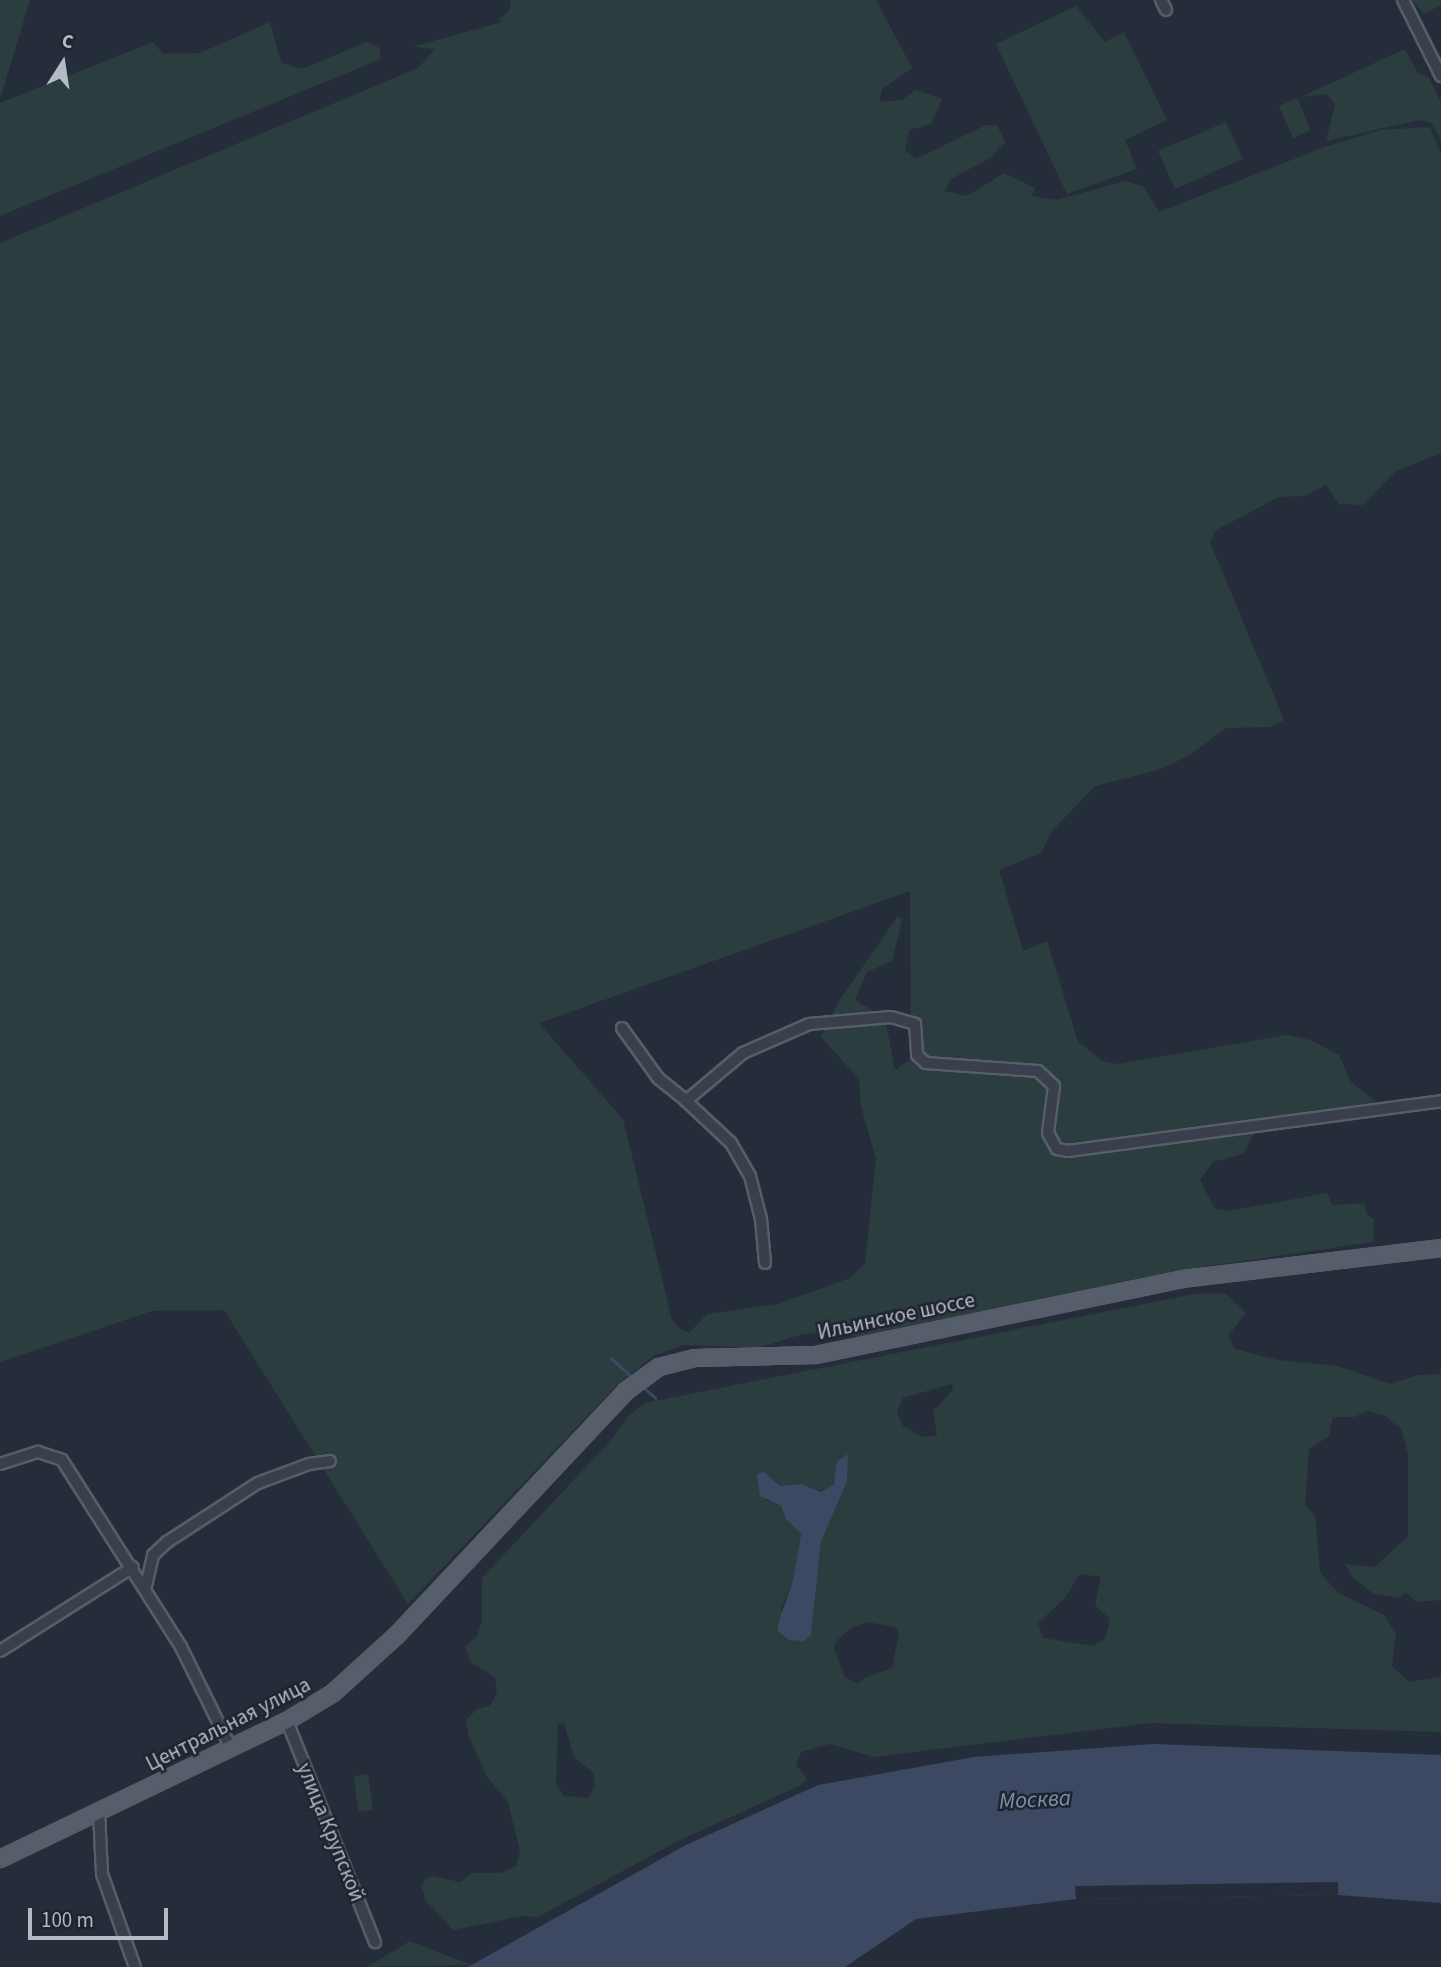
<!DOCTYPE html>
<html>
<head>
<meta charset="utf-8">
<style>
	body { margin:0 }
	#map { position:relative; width:1441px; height:1967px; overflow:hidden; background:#262d3a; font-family:"Source Sans 3",sans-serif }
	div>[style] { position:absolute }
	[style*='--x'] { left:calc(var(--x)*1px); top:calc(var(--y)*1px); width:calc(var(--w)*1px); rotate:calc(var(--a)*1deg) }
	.green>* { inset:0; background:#2b3d3f }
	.water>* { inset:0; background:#3d4962 }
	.pier>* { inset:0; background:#262d3a }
	.stream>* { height:2.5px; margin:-1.25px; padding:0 1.25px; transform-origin:1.25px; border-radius:1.25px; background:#3d4962 }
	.roads { filter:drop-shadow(2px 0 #575d69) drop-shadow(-2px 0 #575d69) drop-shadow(0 2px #575d69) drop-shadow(0 -2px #575d69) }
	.minor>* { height:10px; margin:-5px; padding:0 5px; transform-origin:5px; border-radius:5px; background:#393f4b }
	.major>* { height:14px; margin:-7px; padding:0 7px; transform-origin:7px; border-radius:7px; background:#575e6b }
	span { translate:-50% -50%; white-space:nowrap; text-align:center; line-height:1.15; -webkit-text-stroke:5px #1e2430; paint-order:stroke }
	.street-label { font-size:21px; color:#b5bac6 }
	.water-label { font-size:23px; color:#7f8eab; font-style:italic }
	.north { position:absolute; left:28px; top:28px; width:70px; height:70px; -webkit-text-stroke:5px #1e2430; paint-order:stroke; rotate:12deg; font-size:19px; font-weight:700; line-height:28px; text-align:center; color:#b5bac6 }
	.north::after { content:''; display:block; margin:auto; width:24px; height:32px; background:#b5bac6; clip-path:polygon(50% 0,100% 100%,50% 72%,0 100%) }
	.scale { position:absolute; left:28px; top:1908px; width:140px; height:32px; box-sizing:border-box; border:4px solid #b5bac6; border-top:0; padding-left:9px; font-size:21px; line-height:24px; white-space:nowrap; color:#b5bac6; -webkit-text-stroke:5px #1e2430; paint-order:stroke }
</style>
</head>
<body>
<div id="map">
	<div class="green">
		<div style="clip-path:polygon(0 0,30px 0,0 99px)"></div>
		<div style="clip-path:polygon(evenodd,511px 0,876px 0,912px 68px,882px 89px,879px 102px,902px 100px,916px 90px,942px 99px,931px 124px,909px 130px,905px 150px,916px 159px,986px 125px,997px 125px,1005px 142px,990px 158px,951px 179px,945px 191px,967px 196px,1004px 173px,1035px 188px,1031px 196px,1056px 200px,1126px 181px,1144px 187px,1159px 212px,1322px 148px,1380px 130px,1430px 127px,1441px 153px,1441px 453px,1396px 471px,1363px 505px,1339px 504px,1326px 485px,1304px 496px,1279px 497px,1216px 530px,1210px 542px,1284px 720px,1271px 727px,1226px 728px,1190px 755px,1158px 770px,1095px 786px,1052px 831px,1041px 853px,999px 870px,1023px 951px,1047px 941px,1078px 1042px,1103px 1061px,1118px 1064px,1286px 1035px,1311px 1040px,1339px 1055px,1351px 1082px,1376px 1102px,1261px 1121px,1243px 1154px,1213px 1162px,1200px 1180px,1215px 1209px,1229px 1211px,1327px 1193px,1332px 1205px,1364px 1203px,1367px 1215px,1374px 1219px,1373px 1242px,1175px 1271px,858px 1337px,833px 1332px,803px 1334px,758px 1348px,684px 1345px,655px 1355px,618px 1384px,408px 1604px,224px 1310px,152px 1311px,0 1362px,0 243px,418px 68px,435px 49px,412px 47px,502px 22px,498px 20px,509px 11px,511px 0,910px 891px,911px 1059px,895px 1070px,885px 1018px,855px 1000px,867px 972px,892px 961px,902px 920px,898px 916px,839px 1001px,821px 1037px,859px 1079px,861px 1106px,876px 1159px,865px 1263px,850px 1278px,778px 1304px,707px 1314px,689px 1333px,681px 1329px,672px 1320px,623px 1119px,539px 1023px,910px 891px)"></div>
		<div style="clip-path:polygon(1412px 0,1441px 0,1441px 5px,1424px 14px)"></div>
		<div style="clip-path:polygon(1076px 6px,1105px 42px,1124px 32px,1167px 120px,1125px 140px,1137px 169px,1067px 194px,996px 44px)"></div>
		<div style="clip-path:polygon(270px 22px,281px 63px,302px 69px,367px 42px,380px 48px,381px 59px,0 216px,0 103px,153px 42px,163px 54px,200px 53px)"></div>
		<div style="clip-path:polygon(1405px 49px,1418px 73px,1429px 78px,1441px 103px,1441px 140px,1431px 123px,1419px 120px,1326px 141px,1335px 105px,1327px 94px,1301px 97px)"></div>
		<div style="clip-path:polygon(1297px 98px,1311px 130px,1293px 138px,1279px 106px)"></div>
		<div style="clip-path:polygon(1226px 122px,1243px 159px,1175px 189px,1158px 151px)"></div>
		<div style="clip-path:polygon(evenodd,1225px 1293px,1246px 1313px,1228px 1336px,1235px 1349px,1278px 1360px,1337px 1366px,1390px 1384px,1418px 1375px,1441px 1374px,1441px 1600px,1417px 1602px,1405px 1592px,1400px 1598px,1373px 1593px,1354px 1579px,1345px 1564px,1375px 1567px,1408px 1536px,1408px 1454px,1401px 1429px,1384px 1415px,1367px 1411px,1354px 1417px,1333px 1417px,1329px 1436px,1309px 1449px,1305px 1505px,1315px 1515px,1320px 1572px,1337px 1592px,1384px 1615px,1396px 1635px,1392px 1666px,1409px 1682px,1441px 1677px,1441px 1732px,1151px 1723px,873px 1757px,830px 1744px,801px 1752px,796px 1765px,807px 1779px,799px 1786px,680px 1840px,538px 1917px,522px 1916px,453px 1930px,426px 1901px,421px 1886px,425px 1880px,432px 1876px,460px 1882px,472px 1873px,501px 1873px,516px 1866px,520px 1851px,508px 1802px,487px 1777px,468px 1734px,466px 1720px,477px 1709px,490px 1706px,497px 1693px,495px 1678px,471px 1662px,465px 1647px,477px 1636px,482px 1621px,482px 1578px,612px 1439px,627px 1417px,645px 1403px,1194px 1294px,1225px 1293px,952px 1384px,953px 1390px,933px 1411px,937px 1435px,923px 1437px,903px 1426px,897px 1412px,903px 1398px,952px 1384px,1225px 1293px,848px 1454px,845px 1488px,821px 1542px,811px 1635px,781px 1609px,793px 1580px,801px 1534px,786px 1519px,781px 1506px,766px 1500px,769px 1477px,780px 1486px,801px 1484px,813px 1490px,829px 1490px,837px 1477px,837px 1461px,848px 1454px,1225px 1293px,1080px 1574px,1101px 1577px,1095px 1605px,1110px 1619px,1105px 1639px,1092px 1646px,1043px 1638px,1038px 1623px,1065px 1598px,1080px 1574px,1225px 1293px,867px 1622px,895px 1627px,899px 1633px,892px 1668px,864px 1678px,858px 1684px,845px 1677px,834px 1649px,835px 1642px,853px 1627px,867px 1622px,1225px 1293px,564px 1723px,574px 1757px,593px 1773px,595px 1786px,588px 1798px,564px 1796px,556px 1783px,558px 1724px,564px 1723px)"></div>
		<div style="clip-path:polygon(368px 1774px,373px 1810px,358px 1812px,354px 1776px)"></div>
		<div style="clip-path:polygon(410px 1941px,471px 1965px,367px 1967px)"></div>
	</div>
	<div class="water">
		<div style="clip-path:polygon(848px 1454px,847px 1482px,821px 1542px,811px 1635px,804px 1641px,789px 1640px,778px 1631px,778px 1624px,793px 1580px,801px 1534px,786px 1519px,781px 1506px,760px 1496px,757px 1474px,764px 1472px,780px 1486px,801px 1484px,821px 1492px,834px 1484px,837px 1461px)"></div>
		<div style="clip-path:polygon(1154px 1744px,1441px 1755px,1441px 1903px,1338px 1895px,1076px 1899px,916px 1919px,845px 1967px,468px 1967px,684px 1846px,818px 1785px,974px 1757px)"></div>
	</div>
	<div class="pier">
		<div style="clip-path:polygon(1338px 1882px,1338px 1895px,1076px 1899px,1075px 1886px)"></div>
	</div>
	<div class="stream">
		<div style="--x:611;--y:1358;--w:28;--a:42"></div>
		<div style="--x:642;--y:1386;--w:18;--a:41"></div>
	</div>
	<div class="roads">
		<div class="minor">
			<div style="--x:1161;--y:0;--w:11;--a:63"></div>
			<div style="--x:1403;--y:0;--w:85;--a:63.4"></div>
			<div style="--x:622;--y:1028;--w:62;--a:54.2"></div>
			<div style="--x:658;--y:1078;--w:36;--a:39"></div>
			<div style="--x:765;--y:1263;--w:44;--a:-95.2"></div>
			<div style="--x:761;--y:1219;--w:44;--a:-104.3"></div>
			<div style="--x:750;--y:1176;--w:38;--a:-120"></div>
			<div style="--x:731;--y:1143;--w:62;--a:-137"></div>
			<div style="--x:686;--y:1101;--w:75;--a:-40.1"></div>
			<div style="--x:743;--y:1053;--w:72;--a:-23.7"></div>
			<div style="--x:809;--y:1024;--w:82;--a:-4.9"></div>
			<div style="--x:891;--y:1017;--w:25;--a:16"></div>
			<div style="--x:915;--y:1024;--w:31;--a:86"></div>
			<div style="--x:917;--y:1055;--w:12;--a:42"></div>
			<div style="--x:926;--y:1063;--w:112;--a:4.1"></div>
			<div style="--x:1038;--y:1071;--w:22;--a:43"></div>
			<div style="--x:1054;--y:1086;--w:47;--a:97.3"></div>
			<div style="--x:1048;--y:1133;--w:18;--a:61"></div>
			<div style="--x:1057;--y:1149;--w:11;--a:10"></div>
			<div style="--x:1068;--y:1151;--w:376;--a:-7.6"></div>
			<div style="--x:0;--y:1464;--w:40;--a:-18"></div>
			<div style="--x:38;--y:1452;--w:25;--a:18"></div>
			<div style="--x:62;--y:1460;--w:222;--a:57.5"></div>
			<div style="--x:181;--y:1647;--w:113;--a:63.7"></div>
			<div style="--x:146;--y:1586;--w:32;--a:-77"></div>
			<div style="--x:153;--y:1555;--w:19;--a:-43"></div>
			<div style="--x:167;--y:1542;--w:108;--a:-33"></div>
			<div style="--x:258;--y:1483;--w:54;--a:-20.4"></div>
			<div style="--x:309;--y:1464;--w:21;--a:-8"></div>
			<div style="--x:0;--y:1651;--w:157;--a:-32.3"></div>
			<div style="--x:287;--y:1721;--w:238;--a:68.3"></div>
			<div style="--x:99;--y:1812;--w:62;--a:87.2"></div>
			<div style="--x:102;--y:1874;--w:99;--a:70.5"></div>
		</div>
		<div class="major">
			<div style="--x:0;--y:1859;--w:318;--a:-25.7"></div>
			<div style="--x:287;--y:1721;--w:54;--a:-31.3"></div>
			<div style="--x:333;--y:1693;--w:86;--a:-42.2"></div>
			<div style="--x:397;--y:1635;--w:335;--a:-46.8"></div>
			<div style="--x:626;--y:1391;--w:41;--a:-36"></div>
			<div style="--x:659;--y:1367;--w:37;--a:-14"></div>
			<div style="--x:695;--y:1358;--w:121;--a:-1.4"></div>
			<div style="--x:816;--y:1355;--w:374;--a:-11.7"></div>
			<div style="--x:1182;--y:1279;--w:261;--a:-6.8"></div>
		</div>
	</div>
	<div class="street-label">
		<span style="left:896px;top:1316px;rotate:-12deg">Ильинское шоссе</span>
		<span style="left:228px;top:1724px;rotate:-27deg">Центральная улица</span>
		<span style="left:331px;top:1832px;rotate:68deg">улица Крупской</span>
	</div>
	<div class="water-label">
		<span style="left:1035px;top:1800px;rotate:-3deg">Москва</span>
	</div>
	<div class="north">С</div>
	<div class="scale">100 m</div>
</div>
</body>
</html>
